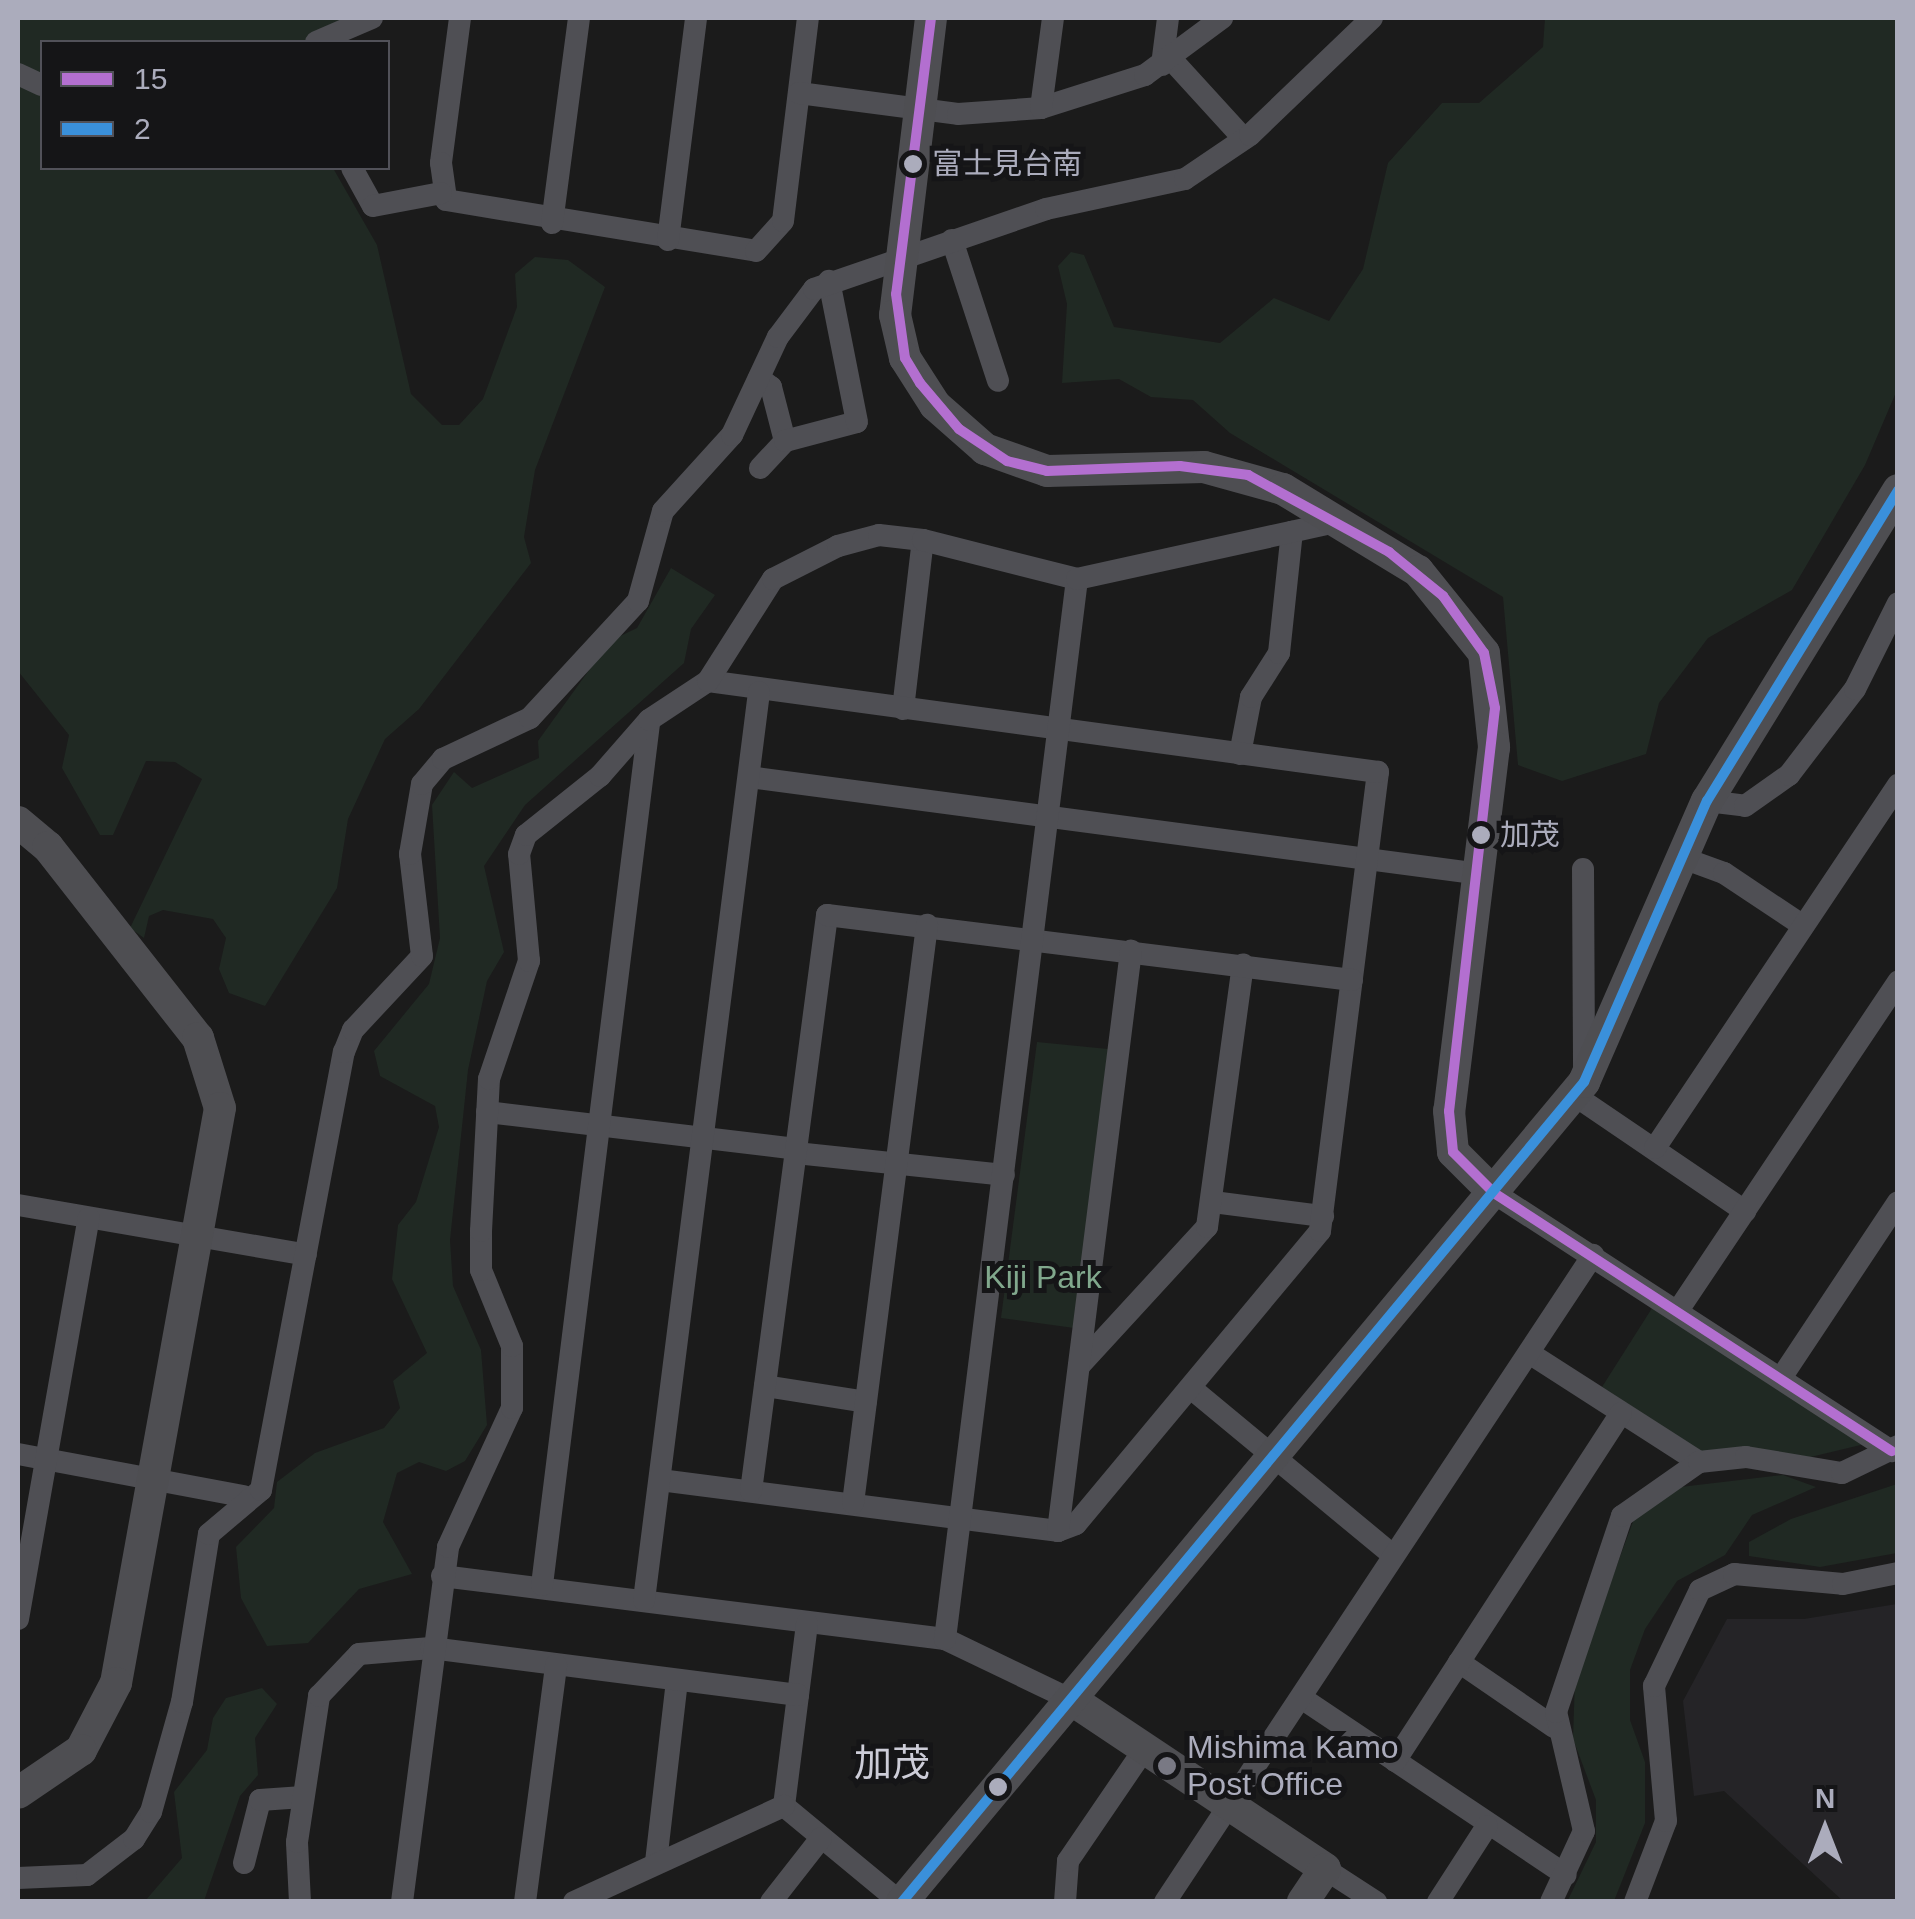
<!DOCTYPE html>
<html>
<head>
<meta charset="utf-8">
<style>
	body { margin:0 }
	#map { position:relative; width:1915px; height:1919px; overflow:hidden; background:#1b1b1b; font-family:Helvetica,"Noto Sans JP",sans-serif }
	div>[style] { position:absolute }
	[style*='--x'] { left:calc(var(--x)*1px); top:calc(var(--y)*1px); width:calc(var(--w)*1px); rotate:calc(var(--a)*1deg) }
	.built>* { inset:0; background:#252427 }
	.green>* { inset:0; background:#202923 }
	.street>* { height:22px; margin:-11px; padding:0 11px; transform-origin:11px; border-radius:11px; background:#4f4f54 }
	.secondary>* { height:32px; margin:-16px; padding:0 16px; transform-origin:16px; border-radius:16px; background:#4e4e52 }
	.bus-1>* { height:10px; margin:-5px; padding:0 5px; transform-origin:5px; border-radius:5px; background:#b36fd0 }
	.bus-2>* { height:10px; margin:-5px; padding:0 5px; transform-origin:5px; border-radius:5px; background:#3a90db }
	.dots>* { width:28px; height:28px; translate:-50% -50%; box-sizing:border-box; border:5px solid #151517; border-radius:50% }
	span { translate:-50% -50%; white-space:nowrap; text-align:center; line-height:1.15; -webkit-text-stroke:10px #151517; paint-order:stroke }
	.bus-label { font-size:30px; color:#abacbc }
	.left { translate:0 -50%; text-align:left }
	.park-label { font-size:32px; color:#81a88d }
	.poi-label { font-size:32px; color:#abacbc }
	.quarter-label { font-size:38px; color:#cdcdd8 }
	.frame { position:absolute; inset:0; border:20px solid #abacbc; pointer-events:none }
	.legend { position:absolute; left:40px; top:40px; width:350px; height:130px; box-sizing:border-box; background:#151517; border:2px solid #515159; margin:0; padding:12px 18px; list-style:none; font-size:30px; color:#abacbc }
	.legend li { display:flex; align-items:center; gap:20px; height:50px }
	.legend b { width:50px; border:2px solid #515159 }
	.north { position:absolute; left:1775px; top:1779px; width:100px; height:100px; -webkit-text-stroke:8px #151517; paint-order:stroke; rotate:0deg; font-size:28px; font-weight:700; line-height:40px; text-align:center; color:#abacbc }
	.north::after { content:''; display:block; margin:auto; width:35px; height:45px; background:#abacbc; clip-path:polygon(50% 0,100% 100%,50% 72%,0 100%) }
</style>
</head>
<body>
<div id="map">
	<div class="built">
		<div style="clip-path:polygon(1897px 1604px,1897px 1901px,1843px 1901px,1724px 1791px,1694px 1796px,1683px 1701px,1727px 1619px,1804px 1619px)"></div>
	</div>
	<div class="green">
		<div style="clip-path:polygon(18px 18px,372px 18px,308px 42px,42px 42px,42px 82px,18px 74px)"></div>
		<div style="clip-path:polygon(1545px 18px,1898px 18px,1897px 390px,1865px 465px,1792px 590px,1708px 638px,1659px 703px,1646px 754px,1562px 781px,1518px 765px,1503px 597px,1230px 433px,1193px 400px,1151px 397px,1119px 379px,1062px 383px,1067px 304px,1058px 266px,1071px 252px,1084px 255px,1114px 327px,1220px 343px,1274px 298px,1329px 321px,1363px 269px,1388px 163px,1442px 103px,1479px 103px,1543px 47px)"></div>
		<div style="clip-path:polygon(18px 83px,42px 91px,42px 168px,333px 168px,377px 245px,411px 394px,442px 425px,459px 425px,483px 399px,517px 307px,515px 274px,535px 257px,568px 260px,605px 287px,535px 470px,524px 537px,531px 563px,419px 709px,385px 739px,348px 819px,337px 888px,265px 1006px,229px 993px,219px 969px,226px 938px,213px 919px,163px 910px,149px 916px,144px 938px,130px 928px,202px 779px,175px 762px,146px 761px,113px 835px,100px 835px,62px 768px,69px 735px,18px 671px)"></div>
		<div style="clip-path:polygon(671px 568px,715px 595px,691px 629px,684px 663px,525px 805px,484px 866px,504px 952px,487px 981px,468px 1070px,450px 1240px,453px 1286px,481px 1350px,487px 1425px,465px 1461px,446px 1471px,419px 1462px,397px 1473px,383px 1522px,412px 1574px,359px 1589px,308px 1643px,267px 1646px,241px 1598px,236px 1547px,274px 1508px,277px 1482px,315px 1453px,384px 1428px,400px 1408px,393px 1381px,427px 1353px,392px 1279px,398px 1225px,416px 1202px,439px 1127px,435px 1106px,380px 1076px,374px 1051px,429px 984px,440px 938px,432px 805px,454px 772px,472px 788px,539px 758px,538px 741px,610px 641px,637px 628px)"></div>
		<div style="clip-path:polygon(1037px 1042px,1108px 1049px,1074px 1328px,1001px 1318px)"></div>
		<div style="clip-path:polygon(1654px 1305px,1869px 1443px,1798px 1460px,1702px 1452px,1602px 1387px)"></div>
		<div style="clip-path:polygon(1783px 1475px,1816px 1487px,1752px 1515px,1725px 1555px,1677px 1581px,1645px 1629px,1630px 1670px,1630px 1720px,1645px 1762px,1645px 1823px,1614px 1901px,1567px 1902px,1596px 1842px,1596px 1800px,1573px 1739px,1575px 1678px,1634px 1519px,1672px 1488px)"></div>
		<div style="clip-path:polygon(1897px 1484px,1897px 1553px,1820px 1567px,1749px 1556px,1749px 1542px,1791px 1519px)"></div>
		<div style="clip-path:polygon(262px 1688px,277px 1704px,255px 1738px,258px 1775px,240px 1796px,204px 1901px,145px 1901px,182px 1858px,174px 1792px,207px 1750px,213px 1718px,226px 1698px)"></div>
	</div>
	<div class="street">
		<div style="--x:460;--y:18;--w:146;--a:97.5"></div>
		<div style="--x:441;--y:163;--w:37;--a:82"></div>
		<div style="--x:446;--y:200;--w:314;--a:9.3"></div>
		<div style="--x:756;--y:251;--w:40;--a:-48"></div>
		<div style="--x:783;--y:221;--w:205;--a:-83"></div>
		<div style="--x:316;--y:42;--w:61;--a:-23.2"></div>
		<div style="--x:1171;--y:59;--w:108;--a:47.6"></div>
		<div style="--x:1162;--y:65;--w:47;--a:-82.7"></div>
		<div style="--x:18;--y:74;--w:26;--a:25"></div>
		<div style="--x:799;--y:93;--w:160;--a:7.5"></div>
		<div style="--x:958;--y:114;--w:83;--a:-4.1"></div>
		<div style="--x:1041;--y:108;--w:109;--a:-17.6"></div>
		<div style="--x:1145;--y:75;--w:96;--a:-36.5"></div>
		<div style="--x:1041;--y:108;--w:91;--a:-82.4"></div>
		<div style="--x:352;--y:168;--w:43;--a:61.1"></div>
		<div style="--x:373;--y:206;--w:69;--a:-10.8"></div>
		<div style="--x:552;--y:223;--w:207;--a:-82.5"></div>
		<div style="--x:668;--y:240;--w:224;--a:-82.8"></div>
		<div style="--x:952;--y:240;--w:148;--a:71.9"></div>
		<div style="--x:759;--y:378;--w:15;--a:37"></div>
		<div style="--x:771;--y:387;--w:56;--a:75.5"></div>
		<div style="--x:760;--y:468;--w:37;--a:-47"></div>
		<div style="--x:785;--y:441;--w:74;--a:-14.8"></div>
		<div style="--x:857;--y:422;--w:144;--a:-101.2"></div>
		<div style="--x:903;--y:709;--w:170;--a:-83.3"></div>
		<div style="--x:1240;--y:754;--w:58;--a:-79.1"></div>
		<div style="--x:1251;--y:697;--w:52;--a:-57.5"></div>
		<div style="--x:1279;--y:653;--w:122;--a:-83.9"></div>
		<div style="--x:749;--y:777;--w:737;--a:7.56"></div>
		<div style="--x:1707;--y:801;--w:38;--a:7"></div>
		<div style="--x:1745;--y:806;--w:54;--a:-35.2"></div>
		<div style="--x:1789;--y:775;--w:108;--a:-52.5"></div>
		<div style="--x:1855;--y:689;--w:96;--a:-63.4"></div>
		<div style="--x:1680;--y:857;--w:47;--a:20"></div>
		<div style="--x:1724;--y:873;--w:94;--a:33.7"></div>
		<div style="--x:1583;--y:869;--w:210;--a:89.7"></div>
		<div style="--x:1574;--y:1095;--w:207;--a:34.2"></div>
		<div style="--x:487;--y:1112;--w:311;--a:6.8"></div>
		<div style="--x:1655;--y:1148;--w:437;--a:-56.2"></div>
		<div style="--x:796;--y:1153;--w:209;--a:6"></div>
		<div style="--x:1494;--y:1193;--w:474;--a:33"></div>
		<div style="--x:1213;--y:1202;--w:111;--a:7.3"></div>
		<div style="--x:18;--y:1205;--w:292;--a:9.8"></div>
		<div style="--x:1679;--y:1309;--w:394;--a:-56.2"></div>
		<div style="--x:1529;--y:1353;--w:202;--a:32.7"></div>
		<div style="--x:1079;--y:1366;--w:189;--a:-47.4"></div>
		<div style="--x:1207;--y:1227;--w:265;--a:-82.2"></div>
		<div style="--x:1781;--y:1378;--w:211;--a:-56.4"></div>
		<div style="--x:765;--y:1386;--w:102;--a:9"></div>
		<div style="--x:1192;--y:1389;--w:261;--a:39.6"></div>
		<div style="--x:18;--y:1454;--w:229;--a:10.6"></div>
		<div style="--x:660;--y:1480;--w:401;--a:7.3"></div>
		<div style="--x:1058;--y:1531;--w:19;--a:-21"></div>
		<div style="--x:1076;--y:1524;--w:381;--a:-50.2"></div>
		<div style="--x:1320;--y:1231;--w:463;--a:-82.8"></div>
		<div style="--x:1378;--y:772;--w:676;--a:-172.27"></div>
		<div style="--x:751;--y:1491;--w:581;--a:-82.48"></div>
		<div style="--x:827;--y:915;--w:529;--a:7.06"></div>
		<div style="--x:853;--y:1503;--w:583;--a:-82.7"></div>
		<div style="--x:1058;--y:1531;--w:585;--a:-82.83"></div>
		<div style="--x:442;--y:1576;--w:507;--a:7.14"></div>
		<div style="--x:945;--y:1639;--w:141;--a:25.7"></div>
		<div style="--x:542;--y:1585;--w:869;--a:-82.92"></div>
		<div style="--x:644;--y:1600;--w:915;--a:-82.78"></div>
		<div style="--x:18;--y:1619;--w:407;--a:-80"></div>
		<div style="--x:945;--y:1639;--w:1068;--a:-82.9"></div>
		<div style="--x:1459;--y:1662;--w:115;--a:34.4"></div>
		<div style="--x:1303;--y:1699;--w:316;--a:33.8"></div>
		<div style="--x:1395;--y:1761;--w:415;--a:-57"></div>
		<div style="--x:784;--y:1806;--w:184;--a:-82.8"></div>
		<div style="--x:784;--y:1806;--w:151;--a:39.6"></div>
		<div style="--x:656;--y:1862;--w:182;--a:-83.4"></div>
		<div style="--x:244;--y:1863;--w:65;--a:-75.7"></div>
		<div style="--x:260;--y:1800;--w:43;--a:-4"></div>
		<div style="--x:1325;--y:1869;--w:61;--a:32.9"></div>
		<div style="--x:18;--y:1878;--w:69;--a:-2.5"></div>
		<div style="--x:87;--y:1875;--w:59;--a:-37.5"></div>
		<div style="--x:134;--y:1839;--w:32;--a:-58"></div>
		<div style="--x:151;--y:1812;--w:114;--a:-74.3"></div>
		<div style="--x:182;--y:1702;--w:170;--a:-80.9"></div>
		<div style="--x:209;--y:1534;--w:68;--a:-40.2"></div>
		<div style="--x:261;--y:1490;--w:446;--a:-79.3"></div>
		<div style="--x:344;--y:1052;--w:24;--a:-68"></div>
		<div style="--x:353;--y:1030;--w:101;--a:-47"></div>
		<div style="--x:422;--y:956;--w:103;--a:-96.7"></div>
		<div style="--x:410;--y:854;--w:71;--a:-80.3"></div>
		<div style="--x:422;--y:784;--w:33;--a:-50"></div>
		<div style="--x:443;--y:759;--w:96;--a:-25.2"></div>
		<div style="--x:530;--y:718;--w:159;--a:-47.3"></div>
		<div style="--x:638;--y:601;--w:93;--a:-74.5"></div>
		<div style="--x:663;--y:511;--w:103;--a:-47.8"></div>
		<div style="--x:732;--y:435;--w:108;--a:-64.9"></div>
		<div style="--x:778;--y:337;--w:60;--a:-53.1"></div>
		<div style="--x:814;--y:289;--w:245;--a:-19"></div>
		<div style="--x:1046;--y:209;--w:142;--a:-12.2"></div>
		<div style="--x:1185;--y:179;--w:78;--a:-34.1"></div>
		<div style="--x:1250;--y:135;--w:169;--a:-43.8"></div>
		<div style="--x:300;--y:1902;--w:60;--a:-92.9"></div>
		<div style="--x:297;--y:1842;--w:148;--a:-81.4"></div>
		<div style="--x:319;--y:1696;--w:58;--a:-46.4"></div>
		<div style="--x:359;--y:1654;--w:72;--a:-4.8"></div>
		<div style="--x:431;--y:1648;--w:370;--a:7.3"></div>
		<div style="--x:402;--y:1902;--w:358;--a:-82.6"></div>
		<div style="--x:448;--y:1547;--w:153;--a:-65.3"></div>
		<div style="--x:512;--y:1408;--w:62;--a:-90"></div>
		<div style="--x:512;--y:1346;--w:82;--a:-112.2"></div>
		<div style="--x:481;--y:1270;--w:39;--a:-90"></div>
		<div style="--x:481;--y:1231;--w:152;--a:-87"></div>
		<div style="--x:489;--y:1079;--w:125;--a:-71.3"></div>
		<div style="--x:529;--y:961;--w:107;--a:-95.3"></div>
		<div style="--x:519;--y:854;--w:20;--a:-70"></div>
		<div style="--x:526;--y:835;--w:95;--a:-38.6"></div>
		<div style="--x:600;--y:776;--w:74;--a:-48.8"></div>
		<div style="--x:649;--y:720;--w:71;--a:-33.5"></div>
		<div style="--x:708;--y:681;--w:121;--a:-57.5"></div>
		<div style="--x:773;--y:579;--w:73;--a:-26.9"></div>
		<div style="--x:838;--y:546;--w:42;--a:-15"></div>
		<div style="--x:879;--y:535;--w:44;--a:6.5"></div>
		<div style="--x:923;--y:540;--w:159;--a:14.2"></div>
		<div style="--x:1077;--y:579;--w:266;--a:-12.4"></div>
		<div style="--x:525;--y:1902;--w:239;--a:-82.5"></div>
		<div style="--x:574;--y:1902;--w:231;--a:-24.6"></div>
		<div style="--x:771;--y:1902;--w:81;--a:-52"></div>
		<div style="--x:1065;--y:1902;--w:41;--a:-85.8"></div>
		<div style="--x:1068;--y:1861;--w:137;--a:-55.7"></div>
		<div style="--x:1165;--y:1902;--w:776;--a:-56.51"></div>
		<div style="--x:1438;--y:1902;--w:90;--a:-57.2"></div>
		<div style="--x:1551;--y:1902;--w:78;--a:-65.1"></div>
		<div style="--x:1584;--y:1831;--w:122;--a:-103.2"></div>
		<div style="--x:1556;--y:1712;--w:207;--a:-71.4"></div>
		<div style="--x:1622;--y:1516;--w:94;--a:-35"></div>
		<div style="--x:1699;--y:1462;--w:47;--a:-6.1"></div>
		<div style="--x:1746;--y:1457;--w:97;--a:9.5"></div>
		<div style="--x:1842;--y:1473;--w:62;--a:-25.7"></div>
		<div style="--x:1635;--y:1902;--w:87;--a:-69.1"></div>
		<div style="--x:1666;--y:1821;--w:136;--a:-95.1"></div>
		<div style="--x:1654;--y:1686;--w:106;--a:-64.4"></div>
		<div style="--x:1700;--y:1590;--w:38;--a:-25"></div>
		<div style="--x:1734;--y:1574;--w:109;--a:5.2"></div>
		<div style="--x:1843;--y:1584;--w:56;--a:-11.3"></div>
	</div>
	<div class="secondary">
		<div style="--x:931;--y:18;--w:299;--a:96.9"></div>
		<div style="--x:895;--y:315;--w:44;--a:76.9"></div>
		<div style="--x:905;--y:358;--w:56;--a:57.4"></div>
		<div style="--x:935;--y:405;--w:67;--a:41.3"></div>
		<div style="--x:985;--y:449;--w:66;--a:19.5"></div>
		<div style="--x:1047;--y:471;--w:157;--a:-1.5"></div>
		<div style="--x:1204;--y:467;--w:82;--a:15.6"></div>
		<div style="--x:1283;--y:489;--w:158;--a:31.3"></div>
		<div style="--x:1418;--y:571;--w:105;--a:51.2"></div>
		<div style="--x:1484;--y:653;--w:95;--a:83.9"></div>
		<div style="--x:1494;--y:747;--w:367;--a:97"></div>
		<div style="--x:1449;--y:1111;--w:41;--a:84.4"></div>
		<div style="--x:1453;--y:1152;--w:58;--a:45"></div>
		<div style="--x:18;--y:822;--w:39;--a:40"></div>
		<div style="--x:48;--y:847;--w:243;--a:51.9"></div>
		<div style="--x:198;--y:1038;--w:73;--a:72.6"></div>
		<div style="--x:220;--y:1108;--w:584;--a:100.25"></div>
		<div style="--x:116;--y:1683;--w:76;--a:117.6"></div>
		<div style="--x:81;--y:1750;--w:76;--a:145.7"></div>
		<div style="--x:1072;--y:1700;--w:304;--a:33.7"></div>
		<div style="--x:1325;--y:1869;--w:40;--a:124"></div>
		<div style="--x:902;--y:1902;--w:1067;--a:-50.25"></div>
		<div style="--x:1584;--y:1082;--w:307;--a:-66.4"></div>
		<div style="--x:1707;--y:801;--w:365;--a:-58.4"></div>
	</div>
	<div class="bus-1">
		<div style="--x:931;--y:18;--w:278;--a:97.2"></div>
		<div style="--x:896;--y:294;--w:65;--a:82"></div>
		<div style="--x:905;--y:358;--w:29;--a:59"></div>
		<div style="--x:920;--y:383;--w:60;--a:49.7"></div>
		<div style="--x:959;--y:429;--w:58;--a:33.7"></div>
		<div style="--x:1007;--y:461;--w:41;--a:14"></div>
		<div style="--x:1047;--y:471;--w:133;--a:-2.2"></div>
		<div style="--x:1180;--y:466;--w:69;--a:7.5"></div>
		<div style="--x:1248;--y:475;--w:161;--a:28.6"></div>
		<div style="--x:1389;--y:552;--w:70;--a:39.2"></div>
		<div style="--x:1443;--y:596;--w:70;--a:54.3"></div>
		<div style="--x:1484;--y:653;--w:56;--a:78.7"></div>
		<div style="--x:1495;--y:708;--w:406;--a:96.5"></div>
		<div style="--x:1449;--y:1111;--w:41;--a:84.4"></div>
		<div style="--x:1453;--y:1152;--w:58;--a:45"></div>
		<div style="--x:1494;--y:1193;--w:474;--a:33"></div>
	</div>
	<div class="bus-2">
		<div style="--x:902;--y:1902;--w:1067;--a:-50.25"></div>
		<div style="--x:1584;--y:1082;--w:307;--a:-66.4"></div>
		<div style="--x:1707;--y:801;--w:365;--a:-58.4"></div>
	</div>
	<div class="dots">
		<div style="left:913px;top:164px;background:#abacbc"></div>
		<div style="left:1481px;top:835px;background:#abacbc"></div>
		<div style="left:1167px;top:1766px;background:#797984"></div>
		<div style="left:998px;top:1787px;background:#abacbc"></div>
	</div>
	<div class="bus-label">
		<span class="left" style="left:932px;top:164px">富士見台南</span>
		<span class="left" style="left:1500px;top:835px">加茂</span>
	</div>
	<div class="park-label">
		<span style="left:1043px;top:1277px">Kiji Park</span>
	</div>
	<div class="poi-label">
		<span class="left" style="left:1187px;top:1766px">Mishima Kamo<br>Post Office</span>
	</div>
	<div class="quarter-label">
		<span style="left:892px;top:1764px">加茂</span>
	</div>
	<div class="frame"></div>
	<ul class="legend">
	<li><b style="height:12px;background:#b36fd0"></b>15</li>
	<li><b style="height:12px;background:#3a90db"></b>2</li>
	</ul>
	<div class="north">N</div>
</div>
</body>
</html>
